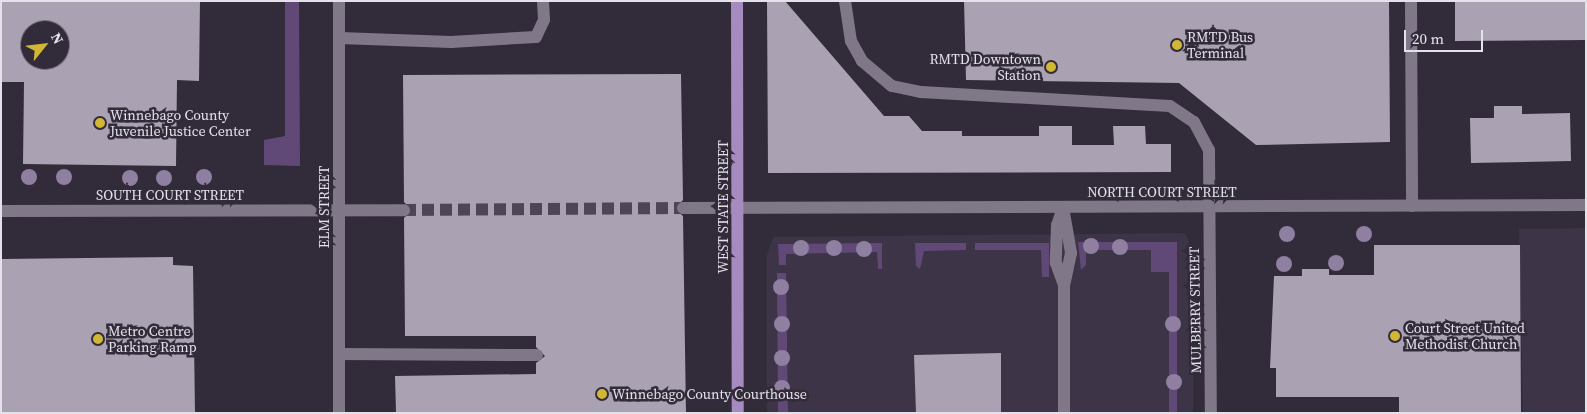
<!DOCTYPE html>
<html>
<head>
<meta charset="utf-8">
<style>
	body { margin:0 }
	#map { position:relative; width:1587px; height:414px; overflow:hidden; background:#322b39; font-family:"Source Serif 4",serif }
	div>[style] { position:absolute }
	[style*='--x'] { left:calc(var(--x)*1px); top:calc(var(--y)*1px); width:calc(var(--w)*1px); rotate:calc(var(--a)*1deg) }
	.built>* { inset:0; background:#3d3447 }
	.green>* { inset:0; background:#604977 }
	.building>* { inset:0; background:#aaa1b3 }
	.minor-tunnel>* { height:12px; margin-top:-6px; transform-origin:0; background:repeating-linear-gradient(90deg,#4d4654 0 12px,transparent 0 18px) }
	.minor>* { height:12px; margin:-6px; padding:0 6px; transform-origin:6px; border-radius:6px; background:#807889 }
	.major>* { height:12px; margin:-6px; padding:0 6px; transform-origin:6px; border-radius:6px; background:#a68bc1 }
	.trees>* { width:16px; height:16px; margin:-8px; border-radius:50%; background:#8f7fa0 }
	.dots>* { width:14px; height:14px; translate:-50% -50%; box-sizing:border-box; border:2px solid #322b39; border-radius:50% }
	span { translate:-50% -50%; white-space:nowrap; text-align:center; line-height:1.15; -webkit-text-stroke:5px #322b39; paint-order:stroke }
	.poi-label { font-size:14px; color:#e5e1eb }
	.left { translate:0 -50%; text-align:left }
	.right { translate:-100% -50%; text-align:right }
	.street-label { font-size:14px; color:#e5e1eb }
	.frame { position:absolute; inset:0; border:2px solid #e5e1eb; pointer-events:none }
	.north { position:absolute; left:20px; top:20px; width:50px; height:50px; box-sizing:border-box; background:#322b39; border:1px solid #7a7480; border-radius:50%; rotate:61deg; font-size:14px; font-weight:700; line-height:20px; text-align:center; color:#e5e1eb }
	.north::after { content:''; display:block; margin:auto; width:18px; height:22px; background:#d2b736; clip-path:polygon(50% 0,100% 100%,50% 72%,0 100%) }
	.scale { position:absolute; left:1404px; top:30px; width:79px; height:22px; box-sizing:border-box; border:2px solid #e5e1eb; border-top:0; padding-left:6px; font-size:15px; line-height:18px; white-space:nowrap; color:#e5e1eb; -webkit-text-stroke:4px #322b39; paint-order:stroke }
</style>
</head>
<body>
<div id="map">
	<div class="built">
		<div style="clip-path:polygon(1586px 228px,1586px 413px,1523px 413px,1519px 229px)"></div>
		<div style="clip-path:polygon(1185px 233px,1194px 254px,1193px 413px,767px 413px,767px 255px,773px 237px)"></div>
	</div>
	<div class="green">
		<div style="clip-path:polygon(285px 1px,299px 1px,300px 166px,264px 165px,264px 140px,285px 136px)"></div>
		<div style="clip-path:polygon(1078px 242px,1177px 242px,1177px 413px,1169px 413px,1169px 272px,1151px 272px,1151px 250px,1086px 250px,1086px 265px,1081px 270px)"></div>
		<div style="clip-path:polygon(882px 243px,882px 269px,878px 269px,877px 252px,786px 254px,786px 265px,779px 265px,778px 244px)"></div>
		<div style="clip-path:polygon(915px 243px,966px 243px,966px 250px,924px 251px,920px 269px,916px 266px)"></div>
		<div style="clip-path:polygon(975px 243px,1049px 243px,1049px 277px,1042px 277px,1041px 250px,975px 250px)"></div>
		<div style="clip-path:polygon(777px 273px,786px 273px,788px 413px,778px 413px)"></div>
	</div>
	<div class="building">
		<div style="clip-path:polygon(evenodd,1px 1px,200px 1px,199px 81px,177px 80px,176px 166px,23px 164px,24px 82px,1px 82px,1px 1px,30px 30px,60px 30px,60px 60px,30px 60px,30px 30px)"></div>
		<div style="clip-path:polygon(767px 1px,785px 1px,884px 116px,909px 116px,922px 131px,962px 131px,962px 136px,1039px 136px,1039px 126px,1072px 126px,1072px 145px,1114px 145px,1113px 126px,1145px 126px,1146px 144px,1171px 144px,1171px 172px,768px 173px)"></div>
		<div style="clip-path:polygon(964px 1px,1389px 1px,1390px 142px,1256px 145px,1179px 83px,966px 80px)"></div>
		<div style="clip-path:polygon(1455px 1px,1586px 1px,1586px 40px,1455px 41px)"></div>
		<div style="clip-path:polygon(681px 74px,683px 200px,675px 209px,683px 216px,686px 413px,396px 413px,395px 376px,536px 374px,536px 363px,545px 356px,536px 347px,536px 336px,405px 336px,404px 218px,412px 210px,404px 202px,403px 75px)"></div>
		<div style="clip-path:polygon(1494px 106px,1522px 106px,1522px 114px,1570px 113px,1571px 161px,1471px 163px,1470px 118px,1494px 118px)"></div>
		<div style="clip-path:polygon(1374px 245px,1520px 245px,1521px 413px,1399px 413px,1399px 397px,1276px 397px,1276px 368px,1270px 368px,1274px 276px,1302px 276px,1302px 269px,1329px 269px,1329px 275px,1374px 275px)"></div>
		<div style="clip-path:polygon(173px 257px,173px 265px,193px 266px,195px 413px,1px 413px,1px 259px)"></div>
		<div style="clip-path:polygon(1001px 353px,1001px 413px,916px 413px,914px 355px)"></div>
	</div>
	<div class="minor-tunnel">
		<div style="--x:404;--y:210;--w:279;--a:-0.4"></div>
	</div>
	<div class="minor">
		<div style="--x:339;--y:1;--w:412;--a:90"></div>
		<div style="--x:845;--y:1;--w:40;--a:81.5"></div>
		<div style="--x:851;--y:41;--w:23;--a:61"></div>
		<div style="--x:862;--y:61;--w:39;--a:40"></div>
		<div style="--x:892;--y:86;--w:30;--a:12"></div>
		<div style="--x:921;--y:92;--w:249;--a:3.2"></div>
		<div style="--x:1170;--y:106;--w:29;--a:34"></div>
		<div style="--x:1194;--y:122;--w:32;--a:62"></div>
		<div style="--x:1209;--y:150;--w:263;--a:89.6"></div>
		<div style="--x:1411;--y:1;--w:205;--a:89.7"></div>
		<div style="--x:340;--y:38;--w:111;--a:2.1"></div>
		<div style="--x:451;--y:42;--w:85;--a:-3.4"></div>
		<div style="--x:536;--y:37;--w:19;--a:-65"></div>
		<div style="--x:544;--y:20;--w:19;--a:-93"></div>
		<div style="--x:1063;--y:207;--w:47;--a:80.1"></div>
		<div style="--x:1071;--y:253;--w:33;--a:102"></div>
		<div style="--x:1064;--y:285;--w:128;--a:90"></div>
		<div style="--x:1063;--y:207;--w:19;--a:108"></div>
		<div style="--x:1057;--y:225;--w:38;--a:92"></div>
		<div style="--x:1056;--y:263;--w:23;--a:70"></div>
		<div style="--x:683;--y:208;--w:903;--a:-0.19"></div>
		<div style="--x:1;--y:211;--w:403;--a:-0.1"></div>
		<div style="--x:339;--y:354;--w:198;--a:0.3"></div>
	</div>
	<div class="major">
		<div style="--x:737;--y:1;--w:412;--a:89.9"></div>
	</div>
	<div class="trees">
		<div style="left:29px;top:177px"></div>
		<div style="left:64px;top:177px"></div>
		<div style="left:204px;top:177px"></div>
		<div style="left:130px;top:178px"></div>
		<div style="left:164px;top:178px"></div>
		<div style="left:1287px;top:234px"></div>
		<div style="left:1364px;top:234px"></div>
		<div style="left:1091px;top:246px"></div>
		<div style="left:1120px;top:247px"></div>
		<div style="left:801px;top:248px"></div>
		<div style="left:834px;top:248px"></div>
		<div style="left:864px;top:249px"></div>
		<div style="left:1336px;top:263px"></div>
		<div style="left:1284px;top:264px"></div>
		<div style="left:781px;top:287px"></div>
		<div style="left:782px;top:324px"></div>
		<div style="left:1173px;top:324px"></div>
		<div style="left:782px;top:358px"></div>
		<div style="left:1174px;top:382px"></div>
		<div style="left:782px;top:388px"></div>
	</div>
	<div class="dots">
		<div style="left:1177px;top:45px;background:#d2b736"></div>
		<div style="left:1051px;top:67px;background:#d2b736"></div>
		<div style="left:100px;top:123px;background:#d2b736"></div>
		<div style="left:1395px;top:336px;background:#d2b736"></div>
		<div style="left:98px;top:339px;background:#d2b736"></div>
		<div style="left:602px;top:394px;background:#d2b736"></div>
	</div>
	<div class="poi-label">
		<span class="left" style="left:1187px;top:45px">RMTD Bus<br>Terminal</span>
		<span class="right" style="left:1041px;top:67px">RMTD Downtown<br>Station</span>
		<span class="left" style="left:110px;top:123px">Winnebago County<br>Juvenile Justice Center</span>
		<span class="left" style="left:1405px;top:336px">Court Street United<br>Methodist Church</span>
		<span class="left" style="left:108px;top:339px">Metro Centre<br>Parking Ramp</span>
		<span class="left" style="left:612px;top:394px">Winnebago County Courthouse</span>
	</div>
	<div class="street-label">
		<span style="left:1162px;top:192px">NORTH COURT STREET</span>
		<span style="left:170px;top:195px">SOUTH COURT STREET</span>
		<span style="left:324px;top:207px;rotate:-90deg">ELM STREET</span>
		<span style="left:723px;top:207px;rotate:-90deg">WEST STATE STREET</span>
		<span style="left:1195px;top:310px;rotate:-91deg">MULBERRY STREET</span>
	</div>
	<div class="frame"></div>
	<div class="north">N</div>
	<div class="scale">20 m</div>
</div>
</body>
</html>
